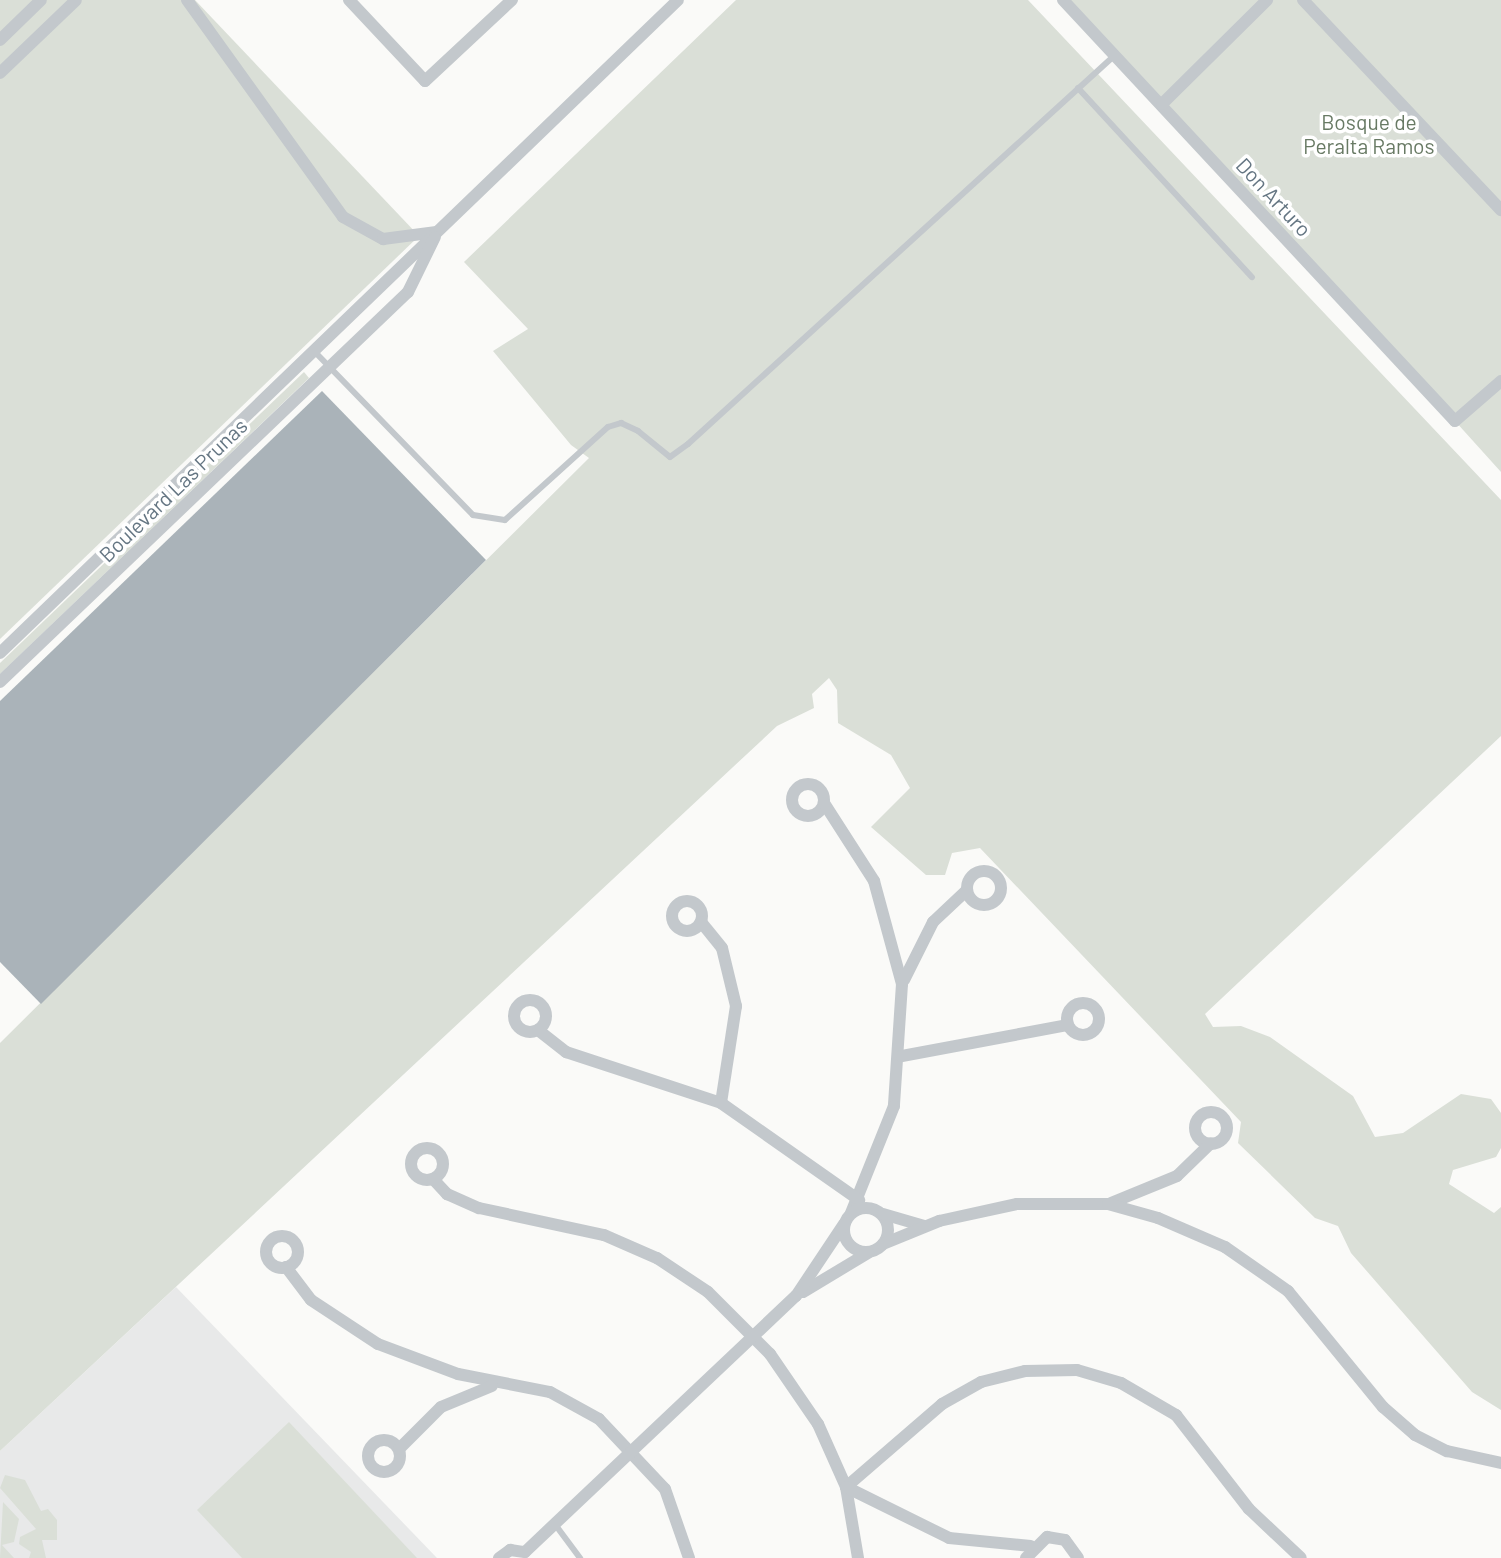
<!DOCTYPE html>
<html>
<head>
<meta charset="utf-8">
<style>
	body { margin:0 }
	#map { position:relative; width:1501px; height:1558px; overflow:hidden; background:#fafaf8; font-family:Barlow,sans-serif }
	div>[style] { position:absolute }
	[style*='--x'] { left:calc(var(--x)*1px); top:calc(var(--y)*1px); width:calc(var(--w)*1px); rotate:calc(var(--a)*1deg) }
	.built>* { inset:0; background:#e8e9e9 }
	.green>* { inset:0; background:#dadfd7 }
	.building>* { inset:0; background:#aab3b9 }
	.service>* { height:6px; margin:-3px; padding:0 3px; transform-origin:3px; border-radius:3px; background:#c3c8cc }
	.minor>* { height:12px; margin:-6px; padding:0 6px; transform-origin:6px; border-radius:6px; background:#c3c8cc }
	.minor>.ring { margin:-6px; padding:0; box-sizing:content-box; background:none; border:12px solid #c3c8cc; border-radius:50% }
	span { translate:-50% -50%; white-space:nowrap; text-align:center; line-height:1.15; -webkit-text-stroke:7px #fff; paint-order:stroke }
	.park-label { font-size:21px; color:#687a64 }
	.street-label { font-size:21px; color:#657683 }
</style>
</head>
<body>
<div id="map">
	<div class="built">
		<div style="clip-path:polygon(176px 1287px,437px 1558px,0 1558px,0 1451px)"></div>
	</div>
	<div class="green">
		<div style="clip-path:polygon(0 0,195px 0,419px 236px,0 639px)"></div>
		<div style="clip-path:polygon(736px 0,1028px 0,1501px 500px,1501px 736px,1205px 1014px,1213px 1027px,1241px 1026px,1270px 1037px,1353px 1096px,1375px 1137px,1403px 1133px,1461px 1094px,1491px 1099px,1501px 1113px,1501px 1148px,1496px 1157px,1453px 1170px,1449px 1184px,1494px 1213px,1501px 1207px,1501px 1410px,1472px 1392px,1351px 1253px,1338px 1226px,1315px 1218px,1238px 1143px,1241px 1122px,980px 848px,952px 853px,945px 875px,926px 875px,871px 827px,910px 788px,891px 755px,838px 723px,837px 690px,829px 678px,812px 694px,814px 708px,777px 726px,0 1451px,0 1043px,589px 458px,571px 445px,493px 351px,528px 329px,464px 262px)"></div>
		<div style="clip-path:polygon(1062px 0,1501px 0,1501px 472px,1455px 421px)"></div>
		<div style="clip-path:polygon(304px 372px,309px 378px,0 674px,0 663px)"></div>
		<div style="clip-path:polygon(289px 1422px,417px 1558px,242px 1558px,197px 1510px)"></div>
		<div style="clip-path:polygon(5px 1475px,25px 1480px,41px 1511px,48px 1509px,57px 1520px,57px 1540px,42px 1540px,46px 1558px,29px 1558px,31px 1552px,19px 1544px,20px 1537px,36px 1529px,0 1488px)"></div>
		<div style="clip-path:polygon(3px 1502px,19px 1519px,14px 1542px,2px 1545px,14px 1558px,0 1558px)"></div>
	</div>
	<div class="building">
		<div style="clip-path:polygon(322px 391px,486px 560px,41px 1004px,0 962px,0 701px)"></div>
	</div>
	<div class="service">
		<div style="--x:1078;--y:88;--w:257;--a:47.4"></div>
		<div style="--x:315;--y:352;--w:227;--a:45.9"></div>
		<div style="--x:473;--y:515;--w:32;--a:9"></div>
		<div style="--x:505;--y:520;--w:139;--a:-42.1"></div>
		<div style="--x:608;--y:427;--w:14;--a:-17"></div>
		<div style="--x:621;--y:423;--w:19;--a:25"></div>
		<div style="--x:638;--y:431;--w:41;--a:39.1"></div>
		<div style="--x:670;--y:457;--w:22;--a:-36"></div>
		<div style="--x:688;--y:444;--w:578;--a:-42.33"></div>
		<div style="--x:554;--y:1523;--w:44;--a:53.4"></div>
	</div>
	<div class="minor">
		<div style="--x:187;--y:0;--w:267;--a:54.3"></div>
		<div style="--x:343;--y:217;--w:46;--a:28.8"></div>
		<div style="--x:383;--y:239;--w:54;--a:-7.4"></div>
		<div style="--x:349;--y:0;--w:111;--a:46.8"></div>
		<div style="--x:425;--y:81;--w:119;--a:-43"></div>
		<div style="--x:1063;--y:0;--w:575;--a:47.04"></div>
		<div style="--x:1455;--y:421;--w:61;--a:-41"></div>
		<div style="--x:1303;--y:0;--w:289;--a:46.7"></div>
		<div style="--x:0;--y:40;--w:57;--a:-44.3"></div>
		<div style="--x:0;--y:73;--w:105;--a:-43.8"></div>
		<div style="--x:1162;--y:104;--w:148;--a:-44.7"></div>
		<div style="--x:0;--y:653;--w:941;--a:-43.92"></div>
		<div style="--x:0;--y:682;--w:564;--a:-43.71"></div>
		<div style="--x:408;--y:292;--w:61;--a:-63.9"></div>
		<div class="ring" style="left:792px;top:784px;width:20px;height:20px"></div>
		<div style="--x:824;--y:803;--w:93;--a:57.3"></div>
		<div style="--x:874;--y:881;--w:107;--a:74.8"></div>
		<div style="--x:902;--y:984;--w:122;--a:93.8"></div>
		<div style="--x:894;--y:1106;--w:115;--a:111.9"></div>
		<div class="ring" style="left:967px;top:871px;width:22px;height:22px"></div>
		<div class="ring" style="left:672px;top:901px;width:18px;height:18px"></div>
		<div style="--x:701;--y:922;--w:33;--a:51"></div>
		<div style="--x:722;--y:948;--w:60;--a:76.4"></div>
		<div style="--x:736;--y:1006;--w:98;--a:98.8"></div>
		<div style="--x:904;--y:980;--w:65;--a:-63.4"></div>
		<div style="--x:933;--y:922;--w:47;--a:-43.3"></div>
		<div class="ring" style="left:514px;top:1000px;width:20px;height:20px"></div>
		<div class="ring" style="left:1067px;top:1003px;width:20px;height:20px"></div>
		<div style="--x:538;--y:1030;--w:36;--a:38"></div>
		<div style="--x:566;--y:1052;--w:163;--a:18.2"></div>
		<div style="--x:721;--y:1103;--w:169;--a:35.1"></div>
		<div style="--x:902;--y:1056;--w:169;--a:-10.6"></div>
		<div class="ring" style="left:1195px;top:1112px;width:20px;height:20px"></div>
		<div class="ring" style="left:411px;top:1148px;width:20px;height:20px"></div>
		<div style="--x:433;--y:1179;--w:21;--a:47"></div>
		<div style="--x:447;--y:1194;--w:35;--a:24"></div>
		<div style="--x:479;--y:1208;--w:128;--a:12.2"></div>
		<div style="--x:604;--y:1235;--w:58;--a:23.5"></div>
		<div style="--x:657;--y:1258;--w:61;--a:33.7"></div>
		<div style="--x:708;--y:1292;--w:88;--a:45"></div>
		<div style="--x:770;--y:1354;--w:85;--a:55.6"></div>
		<div style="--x:818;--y:1424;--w:69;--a:66"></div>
		<div style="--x:846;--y:1487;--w:72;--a:80.4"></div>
		<div style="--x:1111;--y:1203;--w:71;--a:-22.2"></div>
		<div style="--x:1177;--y:1176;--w:47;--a:-44.1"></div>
		<div class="ring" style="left:844px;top:1208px;width:32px;height:32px"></div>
		<div style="--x:883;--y:1214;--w:43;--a:16.3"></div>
		<div class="ring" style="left:266px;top:1236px;width:20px;height:20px"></div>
		<div style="--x:883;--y:1244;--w:61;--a:-22.3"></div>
		<div style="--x:939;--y:1221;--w:80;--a:-12.3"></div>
		<div style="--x:1017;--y:1204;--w:91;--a:0"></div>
		<div style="--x:1108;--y:1204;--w:52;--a:15.6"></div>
		<div style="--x:1158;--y:1218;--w:73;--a:23.4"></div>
		<div style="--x:1225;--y:1247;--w:77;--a:34.9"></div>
		<div style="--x:1288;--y:1291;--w:150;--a:50.7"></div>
		<div style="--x:1383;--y:1407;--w:43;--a:41.2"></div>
		<div style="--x:1415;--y:1435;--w:36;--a:27"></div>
		<div style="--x:1447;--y:1451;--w:55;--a:12.5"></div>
		<div style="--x:286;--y:1267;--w:41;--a:52.9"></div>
		<div style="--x:311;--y:1300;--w:80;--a:33.3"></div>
		<div style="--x:378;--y:1344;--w:85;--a:20.6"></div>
		<div style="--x:458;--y:1374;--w:94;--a:11.1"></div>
		<div style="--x:550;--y:1392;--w:56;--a:28.9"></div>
		<div style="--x:599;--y:1419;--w:96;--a:46.7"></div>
		<div style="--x:665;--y:1489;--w:73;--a:70.8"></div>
		<div style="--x:803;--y:1292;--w:76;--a:-31"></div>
		<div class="ring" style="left:368px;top:1440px;width:20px;height:20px"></div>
		<div style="--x:399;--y:1449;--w:59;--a:-45"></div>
		<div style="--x:441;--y:1407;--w:55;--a:-22.4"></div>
		<div style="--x:846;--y:1487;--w:127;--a:-40.8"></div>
		<div style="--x:942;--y:1404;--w:45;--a:-29.4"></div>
		<div style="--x:981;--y:1382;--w:45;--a:-14"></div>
		<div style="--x:1025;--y:1371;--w:52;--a:-1.1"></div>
		<div style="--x:1077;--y:1370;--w:46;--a:16.5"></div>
		<div style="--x:1121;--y:1383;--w:64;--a:30.2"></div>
		<div style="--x:1176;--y:1415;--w:119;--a:52.2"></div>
		<div style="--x:1249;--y:1509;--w:71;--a:43.3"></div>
		<div style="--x:846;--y:1487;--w:115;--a:26.3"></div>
		<div style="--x:949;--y:1538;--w:82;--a:5.6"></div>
		<div style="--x:525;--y:1552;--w:373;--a:-43.4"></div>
		<div style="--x:796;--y:1296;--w:87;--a:-56.3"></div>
		<div style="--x:499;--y:1558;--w:14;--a:-36"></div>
		<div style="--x:510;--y:1550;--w:15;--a:8"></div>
		<div style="--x:1026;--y:1558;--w:30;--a:-45"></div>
		<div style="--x:1047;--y:1537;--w:18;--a:9"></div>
		<div style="--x:1065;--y:1540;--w:22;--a:54"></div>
	</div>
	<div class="park-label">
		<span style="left:1369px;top:134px">Bosque de<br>Peralta Ramos</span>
	</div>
	<div class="street-label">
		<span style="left:1274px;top:197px;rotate:47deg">Don Arturo</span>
		<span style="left:173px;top:490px;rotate:-44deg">Boulevard Las Prunas</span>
	</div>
</div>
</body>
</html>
